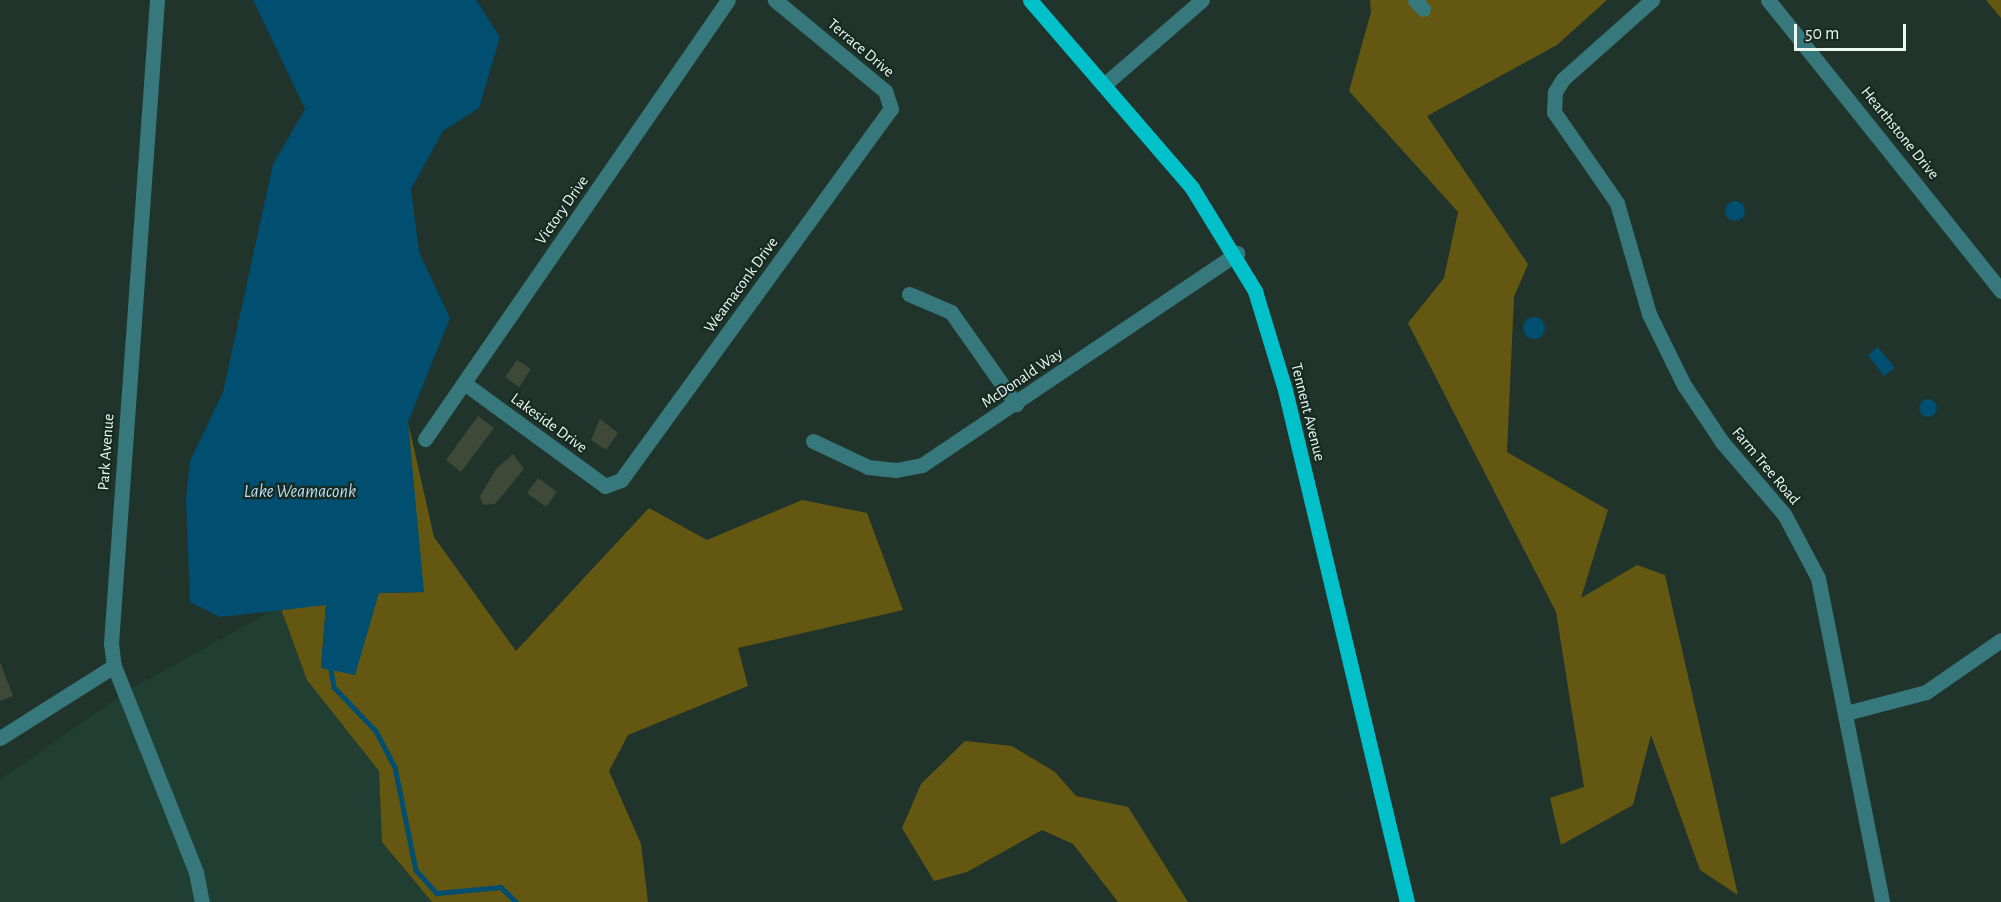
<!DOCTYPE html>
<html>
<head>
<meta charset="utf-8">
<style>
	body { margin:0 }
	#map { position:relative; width:2001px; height:902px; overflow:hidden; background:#20342c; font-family:"Alegreya Sans",sans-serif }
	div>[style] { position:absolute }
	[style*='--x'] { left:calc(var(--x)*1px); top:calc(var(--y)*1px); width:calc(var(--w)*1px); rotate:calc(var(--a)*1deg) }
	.built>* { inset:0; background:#213e33 }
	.forest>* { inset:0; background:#645711 }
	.water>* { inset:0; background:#004e70 }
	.round { border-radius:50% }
	.stream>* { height:4.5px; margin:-2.25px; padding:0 2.25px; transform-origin:2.25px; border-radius:2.25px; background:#004e70 }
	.building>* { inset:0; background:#3f4938 }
	.minor>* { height:15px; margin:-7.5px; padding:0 7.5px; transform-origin:7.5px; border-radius:7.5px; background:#37787c }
	.major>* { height:15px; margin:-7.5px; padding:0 7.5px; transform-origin:7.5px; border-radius:7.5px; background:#00c0c9 }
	span { translate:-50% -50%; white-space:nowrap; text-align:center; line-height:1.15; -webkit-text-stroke:4.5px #162a22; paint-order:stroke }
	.street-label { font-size:16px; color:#ebf8f2 }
	.water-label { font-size:18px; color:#bbddf2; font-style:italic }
	.scale { position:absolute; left:1794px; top:24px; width:112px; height:27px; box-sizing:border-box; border:3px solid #ebf8f2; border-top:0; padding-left:8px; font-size:18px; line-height:21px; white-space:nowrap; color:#ebf8f2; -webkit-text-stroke:4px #162a22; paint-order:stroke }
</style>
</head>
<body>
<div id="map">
	<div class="built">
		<div style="clip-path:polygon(280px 606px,307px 680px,379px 771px,382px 842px,432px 902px,0 902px,0 780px,126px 692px)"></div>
	</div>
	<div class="forest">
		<div style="clip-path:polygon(1370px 0,1607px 0,1557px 45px,1427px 116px,1528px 264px,1514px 297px,1507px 452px,1608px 510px,1581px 598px,1637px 565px,1665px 575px,1738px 895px,1700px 870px,1651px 735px,1633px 805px,1561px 845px,1550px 798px,1584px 787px,1556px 612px,1408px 323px,1444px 278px,1458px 212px,1349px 91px,1371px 12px)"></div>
		<div style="clip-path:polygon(1986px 0,2001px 0,2001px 18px)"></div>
		<div style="clip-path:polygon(408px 422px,434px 537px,516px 651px,649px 508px,707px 540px,802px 500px,867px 513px,903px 610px,738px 648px,748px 686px,628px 735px,609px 771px,641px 844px,648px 902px,432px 902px,382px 842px,379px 771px,307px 680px,280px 606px,326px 605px,321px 668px,379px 593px,423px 592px)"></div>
		<div style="clip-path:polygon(965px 741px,1012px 746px,1055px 772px,1076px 796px,1128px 807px,1188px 902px,1118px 902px,1073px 844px,1042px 830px,967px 872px,934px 881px,902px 828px,921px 784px)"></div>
	</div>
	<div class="water">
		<div style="clip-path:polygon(253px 0,476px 0,500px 37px,479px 108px,443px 131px,411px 189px,419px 252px,450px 318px,408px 422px,424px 592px,379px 593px,355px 675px,321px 668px,326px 605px,220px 617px,190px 602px,186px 499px,190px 461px,223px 392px,273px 164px,305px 109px)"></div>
		<div class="round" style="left:1725px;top:201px;width:20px;height:20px"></div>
		<div class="round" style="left:1523px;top:317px;width:22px;height:22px"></div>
		<div style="clip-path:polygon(1878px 347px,1895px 368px,1884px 376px,1868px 355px)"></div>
		<div class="round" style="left:1919px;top:399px;width:18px;height:18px"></div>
	</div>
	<div class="stream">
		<div style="--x:331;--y:670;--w:17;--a:80"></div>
		<div style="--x:334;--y:687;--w:61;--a:46.3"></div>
		<div style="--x:376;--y:731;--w:41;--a:62.2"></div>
		<div style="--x:395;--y:767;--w:105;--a:78.5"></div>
		<div style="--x:416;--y:870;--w:31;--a:48"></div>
		<div style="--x:437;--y:893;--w:64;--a:-5.4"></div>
		<div style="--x:501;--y:887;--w:21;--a:45"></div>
	</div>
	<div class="building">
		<div style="clip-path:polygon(517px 360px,531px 369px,519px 387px,505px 377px)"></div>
		<div style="clip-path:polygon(478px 416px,494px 428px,461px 472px,446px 460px)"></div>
		<div style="clip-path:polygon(600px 419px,618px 433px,606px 450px,591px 440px)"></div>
		<div style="clip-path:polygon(513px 454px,524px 469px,495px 504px,483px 505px,480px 496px,496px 469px)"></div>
		<div style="clip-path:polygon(538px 478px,557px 492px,546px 507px,527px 493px)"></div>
		<div style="clip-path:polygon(0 662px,13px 696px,0 701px)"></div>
	</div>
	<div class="minor">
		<div style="--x:157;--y:0;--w:645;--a:94.09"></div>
		<div style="--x:111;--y:643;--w:23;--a:83"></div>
		<div style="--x:114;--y:666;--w:222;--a:68.3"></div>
		<div style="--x:196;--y:872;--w:31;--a:79"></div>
		<div style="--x:1415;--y:0;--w:12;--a:48"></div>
		<div style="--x:1652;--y:0;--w:119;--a:138.4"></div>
		<div style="--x:1563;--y:79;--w:15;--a:122"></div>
		<div style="--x:1555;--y:92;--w:20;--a:93"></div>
		<div style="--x:1554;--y:112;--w:111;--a:55.3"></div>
		<div style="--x:1617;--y:203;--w:116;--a:73.9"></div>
		<div style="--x:1649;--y:314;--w:79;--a:63.8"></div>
		<div style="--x:1684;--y:385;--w:69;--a:56.3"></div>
		<div style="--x:1722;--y:442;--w:95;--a:49.3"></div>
		<div style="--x:1784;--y:514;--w:72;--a:62"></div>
		<div style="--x:1818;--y:578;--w:330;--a:78.8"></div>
		<div style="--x:1768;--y:0;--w:373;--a:51.3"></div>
		<div style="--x:1105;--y:84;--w:128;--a:-40.9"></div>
		<div style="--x:909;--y:294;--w:46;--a:23.2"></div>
		<div style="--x:951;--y:312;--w:113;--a:54.8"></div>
		<div style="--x:464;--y:383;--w:175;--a:36.1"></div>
		<div style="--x:605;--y:486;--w:17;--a:-21"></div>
		<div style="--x:621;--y:480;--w:459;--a:-54"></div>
		<div style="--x:891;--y:109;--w:19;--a:-108"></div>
		<div style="--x:885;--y:91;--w:143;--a:-140.4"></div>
		<div style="--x:425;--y:439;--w:533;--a:-55.39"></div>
		<div style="--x:813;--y:441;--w:61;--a:25.3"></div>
		<div style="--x:868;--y:467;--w:28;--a:6"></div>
		<div style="--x:896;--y:470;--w:26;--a:-11"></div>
		<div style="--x:922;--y:465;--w:380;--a:-33.9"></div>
		<div style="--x:1846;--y:713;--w:83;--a:-14.7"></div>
		<div style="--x:1926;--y:692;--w:91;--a:-34.7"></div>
		<div style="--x:0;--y:738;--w:135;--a:-32.3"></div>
	</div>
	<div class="major">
		<div style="--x:1030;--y:0;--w:248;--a:49.2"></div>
		<div style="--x:1192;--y:188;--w:121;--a:58.5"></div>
		<div style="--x:1255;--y:291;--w:103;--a:73.1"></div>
		<div style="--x:1285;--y:390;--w:526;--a:76.6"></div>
	</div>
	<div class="street-label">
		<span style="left:861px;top:48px;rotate:40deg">Terrace Drive</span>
		<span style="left:1900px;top:133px;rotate:51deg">Hearthstone Drive</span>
		<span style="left:562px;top:210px;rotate:-55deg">Victory Drive</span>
		<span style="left:741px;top:285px;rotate:-54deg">Weamaconk Drive</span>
		<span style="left:1022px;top:378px;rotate:-34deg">McDonald Way</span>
		<span style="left:1308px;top:412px;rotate:76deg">Tennent Avenue</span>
		<span style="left:549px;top:423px;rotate:36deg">Lakeside Drive</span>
		<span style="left:106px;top:452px;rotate:-86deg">Park Avenue</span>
		<span style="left:1766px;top:466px;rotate:50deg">Farm Tree Road</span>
	</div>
	<div class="water-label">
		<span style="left:300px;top:492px">Lake Weamaconk</span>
	</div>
	<div class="scale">50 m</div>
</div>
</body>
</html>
